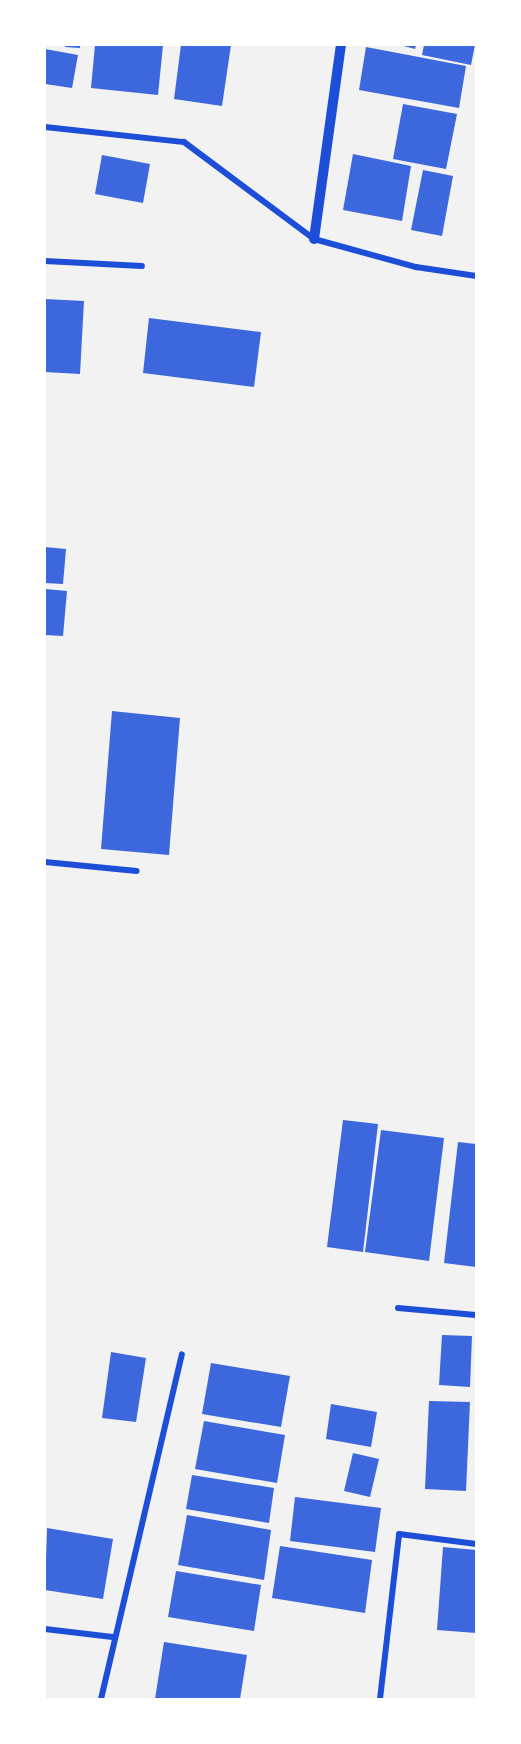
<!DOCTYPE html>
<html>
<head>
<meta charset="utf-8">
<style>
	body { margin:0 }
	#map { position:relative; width:521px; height:1744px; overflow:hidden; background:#f2f2f2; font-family:Helvetica,sans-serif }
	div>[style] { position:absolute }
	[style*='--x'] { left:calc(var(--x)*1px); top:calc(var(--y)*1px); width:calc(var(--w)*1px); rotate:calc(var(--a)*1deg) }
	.building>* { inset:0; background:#3d67dc }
	.minor>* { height:6px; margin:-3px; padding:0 3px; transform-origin:3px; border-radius:3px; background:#1d4ed8 }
	.tertiary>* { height:10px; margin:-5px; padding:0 5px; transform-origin:5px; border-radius:5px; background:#1d4ed8 }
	span { translate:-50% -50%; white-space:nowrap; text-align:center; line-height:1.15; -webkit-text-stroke:4.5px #fff; paint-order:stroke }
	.frame { position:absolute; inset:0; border:46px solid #fff; pointer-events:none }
</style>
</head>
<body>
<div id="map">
	<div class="building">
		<div style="clip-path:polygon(65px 45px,80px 45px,80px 48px,65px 47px)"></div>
		<div style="clip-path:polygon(95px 45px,163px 45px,158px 95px,91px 88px)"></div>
		<div style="clip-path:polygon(181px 45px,231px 45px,222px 106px,174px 99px)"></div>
		<div style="clip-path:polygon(400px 45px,416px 45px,415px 49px)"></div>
		<div style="clip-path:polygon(424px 45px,475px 45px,471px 65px,422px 55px)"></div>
		<div style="clip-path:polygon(366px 47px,466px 66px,459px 108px,359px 90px)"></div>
		<div style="clip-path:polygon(45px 49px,78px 55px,72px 88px,45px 84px)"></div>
		<div style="clip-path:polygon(403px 104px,457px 114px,446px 169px,393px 159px)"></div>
		<div style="clip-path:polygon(353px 154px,411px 166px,402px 221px,343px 210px)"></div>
		<div style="clip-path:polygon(102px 155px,150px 164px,143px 203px,95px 194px)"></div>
		<div style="clip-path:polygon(423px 170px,453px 176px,442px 236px,411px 230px)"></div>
		<div style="clip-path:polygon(45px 299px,84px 301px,80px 374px,45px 372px)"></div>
		<div style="clip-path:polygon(149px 318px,261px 332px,254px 387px,143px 373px)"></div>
		<div style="clip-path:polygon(45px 547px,66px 549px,63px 584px,45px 583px)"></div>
		<div style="clip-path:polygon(45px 589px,67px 591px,63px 636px,45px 635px)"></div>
		<div style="clip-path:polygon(112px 711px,180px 718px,169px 855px,101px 849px)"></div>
		<div style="clip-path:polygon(343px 1120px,378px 1124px,363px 1252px,327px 1247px)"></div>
		<div style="clip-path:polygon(381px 1130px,444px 1138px,429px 1261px,365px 1252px)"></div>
		<div style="clip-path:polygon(458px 1142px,476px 1144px,476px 1267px,444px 1263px)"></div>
		<div style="clip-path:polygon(442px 1335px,472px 1336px,470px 1387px,439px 1385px)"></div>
		<div style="clip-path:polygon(111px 1352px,146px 1358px,136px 1422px,102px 1418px)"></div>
		<div style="clip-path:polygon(211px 1363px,290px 1376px,281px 1427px,202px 1414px)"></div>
		<div style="clip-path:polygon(429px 1401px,470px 1402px,466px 1491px,425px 1489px)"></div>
		<div style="clip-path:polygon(331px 1404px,377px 1412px,371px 1447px,326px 1439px)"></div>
		<div style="clip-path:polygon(204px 1421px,285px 1435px,277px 1483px,195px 1469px)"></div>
		<div style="clip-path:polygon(353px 1453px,379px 1459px,370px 1497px,344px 1491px)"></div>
		<div style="clip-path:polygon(192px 1475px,274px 1488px,269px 1523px,186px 1509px)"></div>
		<div style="clip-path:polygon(295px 1497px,381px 1508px,375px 1552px,290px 1541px)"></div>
		<div style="clip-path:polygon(187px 1515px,271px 1530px,264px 1580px,178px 1565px)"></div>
		<div style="clip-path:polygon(47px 1528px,113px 1539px,103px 1599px,45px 1590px)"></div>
		<div style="clip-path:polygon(280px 1546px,372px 1560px,365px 1613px,272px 1598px)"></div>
		<div style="clip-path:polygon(443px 1547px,476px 1550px,476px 1633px,437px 1630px)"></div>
		<div style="clip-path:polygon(176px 1571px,261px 1585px,254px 1631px,168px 1617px)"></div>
		<div style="clip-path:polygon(164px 1642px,247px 1655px,240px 1699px,155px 1699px)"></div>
	</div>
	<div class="minor">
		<div style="--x:45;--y:127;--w:140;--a:6.2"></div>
		<div style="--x:184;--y:142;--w:162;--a:36.7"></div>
		<div style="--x:314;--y:239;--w:106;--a:15.4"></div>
		<div style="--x:416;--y:267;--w:61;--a:8.5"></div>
		<div style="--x:45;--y:261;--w:97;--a:3"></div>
		<div style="--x:45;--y:862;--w:92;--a:5.6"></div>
		<div style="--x:398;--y:1308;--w:78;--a:5.1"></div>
		<div style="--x:45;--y:1629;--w:68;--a:6.7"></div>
		<div style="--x:101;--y:1699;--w:354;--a:-76.8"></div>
		<div style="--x:380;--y:1699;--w:166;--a:-83.4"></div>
		<div style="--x:399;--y:1534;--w:78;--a:7.4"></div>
	</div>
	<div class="tertiary">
		<div style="--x:314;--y:239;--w:196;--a:-82.1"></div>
	</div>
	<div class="frame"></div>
</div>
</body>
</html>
